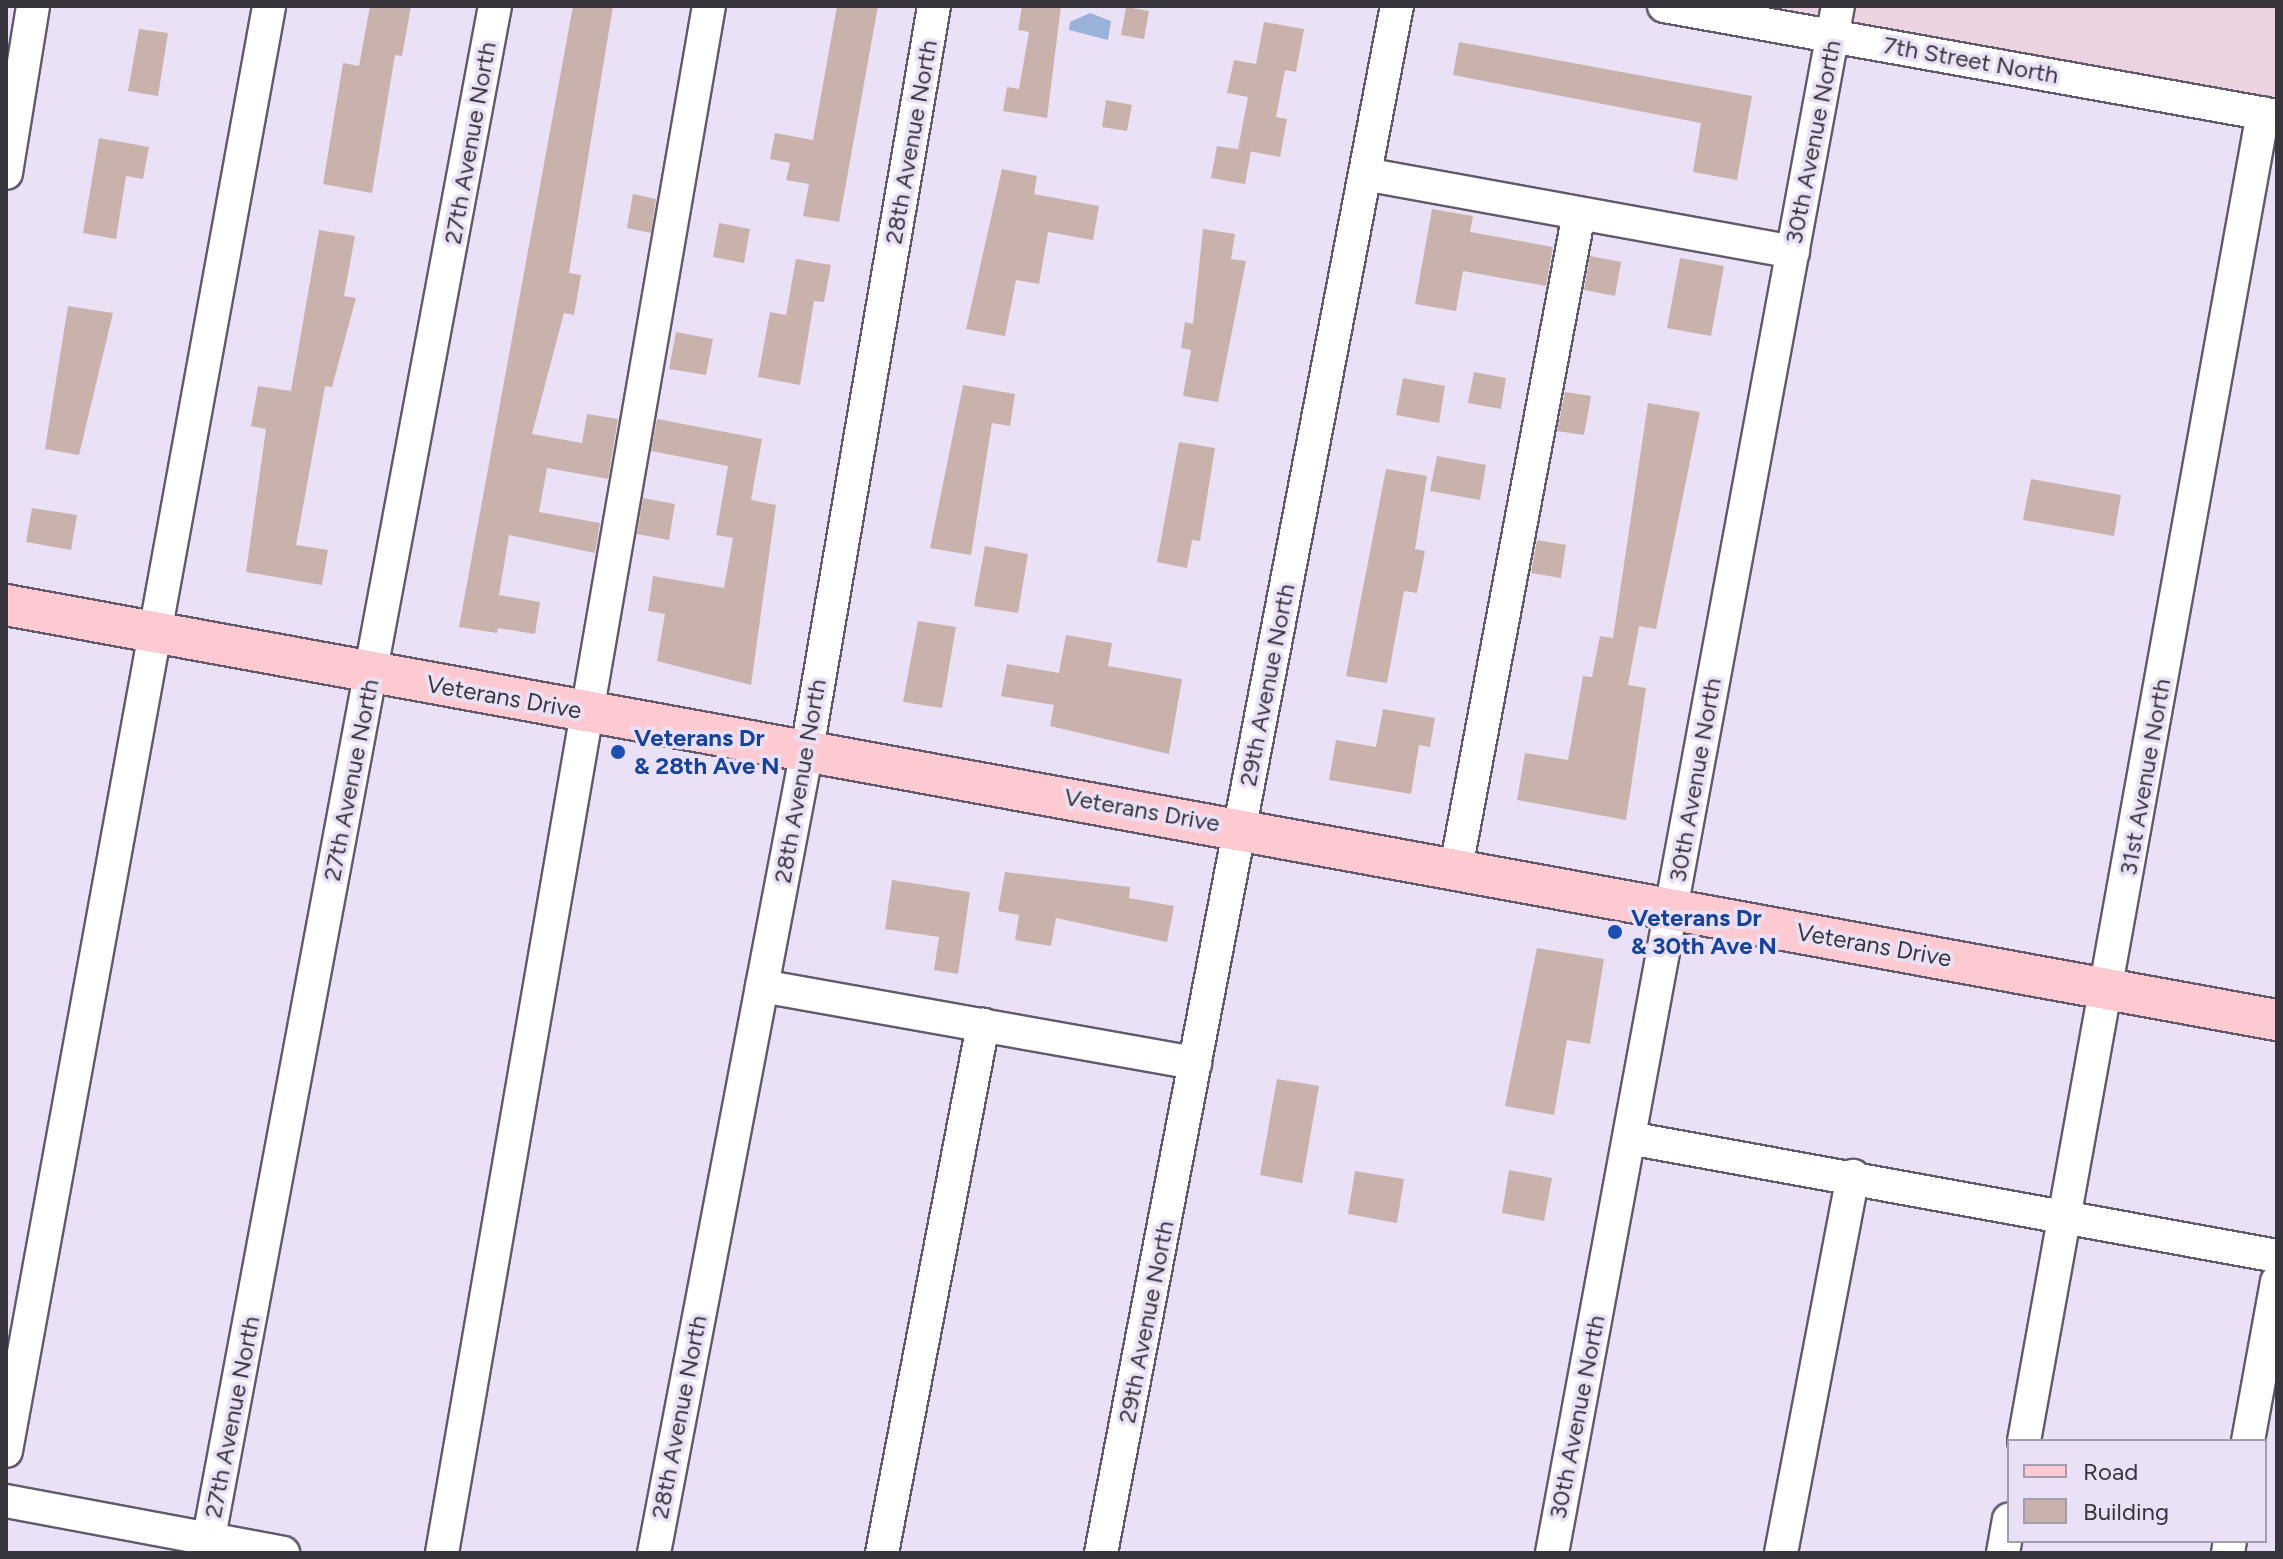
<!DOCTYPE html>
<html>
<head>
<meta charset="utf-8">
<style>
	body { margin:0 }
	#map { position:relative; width:2283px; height:1559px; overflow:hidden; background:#eae1f6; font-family:Figtree,sans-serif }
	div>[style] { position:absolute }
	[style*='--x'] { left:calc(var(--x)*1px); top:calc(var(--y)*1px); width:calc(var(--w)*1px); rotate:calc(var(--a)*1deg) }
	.industrial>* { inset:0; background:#ebd4e0 }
	.water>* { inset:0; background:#9ab2da }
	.building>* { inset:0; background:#cab2ac }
	.roads { filter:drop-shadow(2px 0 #625a6c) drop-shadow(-2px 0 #625a6c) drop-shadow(0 2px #625a6c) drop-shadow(0 -2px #625a6c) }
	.minor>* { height:32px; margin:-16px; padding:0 16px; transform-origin:16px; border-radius:16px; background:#fff }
	.major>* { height:40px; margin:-20px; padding:0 20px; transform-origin:20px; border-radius:20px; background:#fecad1 }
	.dots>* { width:22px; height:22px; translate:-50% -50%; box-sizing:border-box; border:4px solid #eae1f6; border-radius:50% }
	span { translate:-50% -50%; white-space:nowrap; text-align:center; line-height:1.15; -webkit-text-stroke:7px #eae1f6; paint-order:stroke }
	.street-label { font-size:24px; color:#38353d }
	.transit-label { font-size:24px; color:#164399; font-weight:700 }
	.left { translate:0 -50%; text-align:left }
	.frame { position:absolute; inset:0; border:8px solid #38353d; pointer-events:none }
	.legend { position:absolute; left:2007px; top:1439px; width:260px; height:104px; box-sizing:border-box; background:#eae1f6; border:2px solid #a39cac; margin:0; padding:10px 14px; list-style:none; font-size:24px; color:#38353d }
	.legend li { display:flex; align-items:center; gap:16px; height:40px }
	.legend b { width:40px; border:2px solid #a39cac }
</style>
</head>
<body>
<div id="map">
	<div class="industrial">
		<div style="clip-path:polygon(1773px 6px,2277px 6px,2277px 98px,2164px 78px)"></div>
	</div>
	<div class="water">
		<div style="clip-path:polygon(1090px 13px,1111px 21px,1108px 40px,1069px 30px,1070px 22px)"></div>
	</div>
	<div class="building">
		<div style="clip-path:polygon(370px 6px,411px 6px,402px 56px,395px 55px,372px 193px,323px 184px,343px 63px,359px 66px)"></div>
		<div style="clip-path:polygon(573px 6px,613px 6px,569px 273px,581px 275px,574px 315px,564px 313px,532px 434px,582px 443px,587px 414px,618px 419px,608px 479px,547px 468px,539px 512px,600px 523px,595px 553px,509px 535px,499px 595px,540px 602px,535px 634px,498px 628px,497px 633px,459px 627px)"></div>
		<div style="clip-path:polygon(837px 6px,878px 6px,839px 222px,803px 216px,809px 184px,786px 180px,790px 163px,770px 159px,775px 133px,813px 140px)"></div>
		<div style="clip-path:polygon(1022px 6px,1061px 6px,1047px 118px,1003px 111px,1007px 87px,1019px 89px,1029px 32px,1018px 30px)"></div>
		<div style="clip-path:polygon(1126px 7px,1149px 11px,1144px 39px,1121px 35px)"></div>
		<div style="clip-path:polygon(1264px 22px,1304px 29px,1296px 72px,1285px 70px,1276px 117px,1287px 119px,1280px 157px,1238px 149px,1248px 97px,1227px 93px,1234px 60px,1256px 64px)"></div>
		<div style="clip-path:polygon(139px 29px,168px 33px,158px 96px,128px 91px)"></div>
		<div style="clip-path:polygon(1459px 42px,1752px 96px,1737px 180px,1693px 172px,1701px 123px,1453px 75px)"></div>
		<div style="clip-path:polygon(1106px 100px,1132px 105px,1127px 131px,1102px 127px)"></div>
		<div style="clip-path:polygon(99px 138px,149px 147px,143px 179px,126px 176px,116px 239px,83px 233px)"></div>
		<div style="clip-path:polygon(1217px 146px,1251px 151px,1245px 184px,1211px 178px)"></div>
		<div style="clip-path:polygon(1002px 169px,1037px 176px,1034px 194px,1099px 206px,1093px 240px,1048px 232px,1039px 284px,1016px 280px,1005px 336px,966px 329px)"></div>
		<div style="clip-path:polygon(633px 194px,656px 199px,651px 233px,627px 228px)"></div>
		<div style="clip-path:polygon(1432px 209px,1473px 216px,1470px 232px,1553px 247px,1546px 286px,1463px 271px,1456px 311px,1415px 304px)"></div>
		<div style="clip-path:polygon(719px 223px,750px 229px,744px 263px,713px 257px)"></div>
		<div style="clip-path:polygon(1203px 229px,1235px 234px,1231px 259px,1246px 261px,1218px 402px,1183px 396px,1191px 350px,1181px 348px,1185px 322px,1193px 324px)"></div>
		<div style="clip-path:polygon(319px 230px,355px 236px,344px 296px,356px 298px,332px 387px,325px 386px,296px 545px,328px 550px,322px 585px,246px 572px,266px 429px,251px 426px,258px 386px,291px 391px)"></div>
		<div style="clip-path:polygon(1590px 256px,1621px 262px,1615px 296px,1584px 290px)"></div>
		<div style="clip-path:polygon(1680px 258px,1724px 266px,1711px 336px,1667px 328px)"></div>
		<div style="clip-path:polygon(796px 259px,831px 265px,824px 302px,814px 301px,800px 385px,758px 377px,770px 312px,786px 315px)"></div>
		<div style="clip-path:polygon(68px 306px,113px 313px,79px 455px,45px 449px)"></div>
		<div style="clip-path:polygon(676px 332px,713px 339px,706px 375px,669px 369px)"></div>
		<div style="clip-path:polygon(1474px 372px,1506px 378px,1501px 409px,1468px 403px)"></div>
		<div style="clip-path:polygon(1403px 378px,1445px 386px,1439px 423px,1396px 415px)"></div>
		<div style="clip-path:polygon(963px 385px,1015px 394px,1010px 426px,992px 423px,971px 555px,930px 548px)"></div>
		<div style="clip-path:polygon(1565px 392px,1591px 396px,1584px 435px,1557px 431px)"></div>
		<div style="clip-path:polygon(1648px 403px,1700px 412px,1656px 629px,1639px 626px,1628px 685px,1646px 688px,1626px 820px,1517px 800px,1525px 753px,1568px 760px,1583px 676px,1592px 677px,1600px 636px,1613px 638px)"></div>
		<div style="clip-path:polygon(657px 419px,762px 439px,751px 500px,776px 505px,751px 685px,657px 661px,665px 614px,648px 611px,653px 576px,724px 588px,733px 538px,716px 535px,728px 466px,651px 451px)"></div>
		<div style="clip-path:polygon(1179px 442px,1215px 448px,1200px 541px,1192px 540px,1187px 568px,1157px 562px)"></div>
		<div style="clip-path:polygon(1437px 456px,1486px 465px,1480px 500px,1430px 491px)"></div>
		<div style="clip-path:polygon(1386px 469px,1427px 476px,1415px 549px,1425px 551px,1417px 593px,1404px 591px,1387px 683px,1346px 676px)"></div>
		<div style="clip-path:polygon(2031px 479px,2121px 495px,2114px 536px,2023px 520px)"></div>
		<div style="clip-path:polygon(643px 498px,675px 504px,669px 540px,637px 534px)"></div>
		<div style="clip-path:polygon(32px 508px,77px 515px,71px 550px,26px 542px)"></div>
		<div style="clip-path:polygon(1537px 540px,1566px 545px,1561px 578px,1531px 573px)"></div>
		<div style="clip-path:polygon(985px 546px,1028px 554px,1018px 613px,974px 606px)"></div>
		<div style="clip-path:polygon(918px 621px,956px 627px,942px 708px,903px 702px)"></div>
		<div style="clip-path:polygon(1066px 635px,1112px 643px,1108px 666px,1182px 679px,1169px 754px,1050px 726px,1054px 705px,1001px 696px,1007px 664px,1059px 673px)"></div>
		<div style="clip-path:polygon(1383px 709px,1435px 718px,1430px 747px,1419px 745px,1411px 794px,1329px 780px,1336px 740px,1376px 747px)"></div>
		<div style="clip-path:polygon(1005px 872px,1130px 887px,1129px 898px,1174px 906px,1167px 942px,1056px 918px,1051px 946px,1015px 940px,1019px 915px,998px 911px)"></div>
		<div style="clip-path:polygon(892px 880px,970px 892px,958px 974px,934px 970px,939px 937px,885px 929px)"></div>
		<div style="clip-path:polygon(1537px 948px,1604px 959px,1590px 1044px,1567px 1040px,1554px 1115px,1505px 1106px)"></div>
		<div style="clip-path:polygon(1277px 1079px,1319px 1086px,1302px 1183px,1260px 1175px)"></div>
		<div style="clip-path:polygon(1509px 1170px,1552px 1178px,1544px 1221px,1502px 1213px)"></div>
		<div style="clip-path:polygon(1355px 1171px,1404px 1179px,1397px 1223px,1348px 1214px)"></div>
	</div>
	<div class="roads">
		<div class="minor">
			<div style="--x:1664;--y:6;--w:623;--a:10.17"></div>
			<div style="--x:6;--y:173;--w:169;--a:-80.8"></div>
			<div style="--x:1365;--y:174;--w:435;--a:10.3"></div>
			<div style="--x:1456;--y:868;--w:666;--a:-79.36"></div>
			<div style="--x:762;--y:986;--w:440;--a:10.1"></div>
			<div style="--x:1629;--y:1138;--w:659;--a:10.32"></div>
			<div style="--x:2024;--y:1441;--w:1349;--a:-79.8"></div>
			<div style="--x:2248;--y:1441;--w:162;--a:-79.7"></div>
			<div style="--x:6;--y:1451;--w:1469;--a:-79.68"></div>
			<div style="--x:6;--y:1501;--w:282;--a:10.6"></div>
			<div style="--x:206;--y:1553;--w:1574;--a:-79.42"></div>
			<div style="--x:442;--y:1553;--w:1570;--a:-80.21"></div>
			<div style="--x:654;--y:1553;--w:817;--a:-79.21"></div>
			<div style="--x:807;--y:750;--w:755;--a:-80.31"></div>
			<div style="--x:882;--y:1553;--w:538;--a:-79.17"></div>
			<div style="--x:1101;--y:1553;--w:1575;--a:-79.17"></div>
			<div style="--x:1552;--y:1553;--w:1573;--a:-79.53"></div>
			<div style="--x:1781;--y:1553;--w:384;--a:-79.2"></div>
			<div style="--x:2003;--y:1553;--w:34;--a:-80"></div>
			<div style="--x:2228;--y:1553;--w:12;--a:-81"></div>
		</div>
		<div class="major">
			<div style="--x:6;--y:605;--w:2309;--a:10.36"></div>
		</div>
	</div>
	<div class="dots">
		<div style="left:618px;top:752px;background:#1a4fb4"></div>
		<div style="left:1615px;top:932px;background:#1a4fb4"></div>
	</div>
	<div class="street-label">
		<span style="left:1971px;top:60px;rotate:10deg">7th Street North</span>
		<span style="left:911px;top:142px;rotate:-80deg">28th Avenue North</span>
		<span style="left:1813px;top:142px;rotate:-79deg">30th Avenue North</span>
		<span style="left:470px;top:143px;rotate:-80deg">27th Avenue North</span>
		<span style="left:1267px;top:685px;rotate:-79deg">29th Avenue North</span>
		<span style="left:504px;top:697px;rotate:10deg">Veterans Drive</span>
		<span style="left:2145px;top:777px;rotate:-80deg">31st Avenue North</span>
		<span style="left:351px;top:780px;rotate:-79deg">27th Avenue North</span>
		<span style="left:1695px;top:780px;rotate:-80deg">30th Avenue North</span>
		<span style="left:800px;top:781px;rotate:-80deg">28th Avenue North</span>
		<span style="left:1142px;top:810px;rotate:10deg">Veterans Drive</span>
		<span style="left:1874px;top:945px;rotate:10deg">Veterans Drive</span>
		<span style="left:1146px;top:1322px;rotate:-79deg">29th Avenue North</span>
		<span style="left:232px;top:1417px;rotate:-79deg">27th Avenue North</span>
		<span style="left:679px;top:1417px;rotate:-79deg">28th Avenue North</span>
		<span style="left:1577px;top:1417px;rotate:-79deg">30th Avenue North</span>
	</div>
	<div class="transit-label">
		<span class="left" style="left:634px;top:752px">Veterans Dr<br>&amp; 28th Ave N</span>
		<span class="left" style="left:1631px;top:932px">Veterans Dr<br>&amp; 30th Ave N</span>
	</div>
	<div class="frame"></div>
	<ul class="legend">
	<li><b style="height:10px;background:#fecad1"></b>Road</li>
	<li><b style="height:22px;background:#cab2ac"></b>Building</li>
	</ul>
</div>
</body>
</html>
